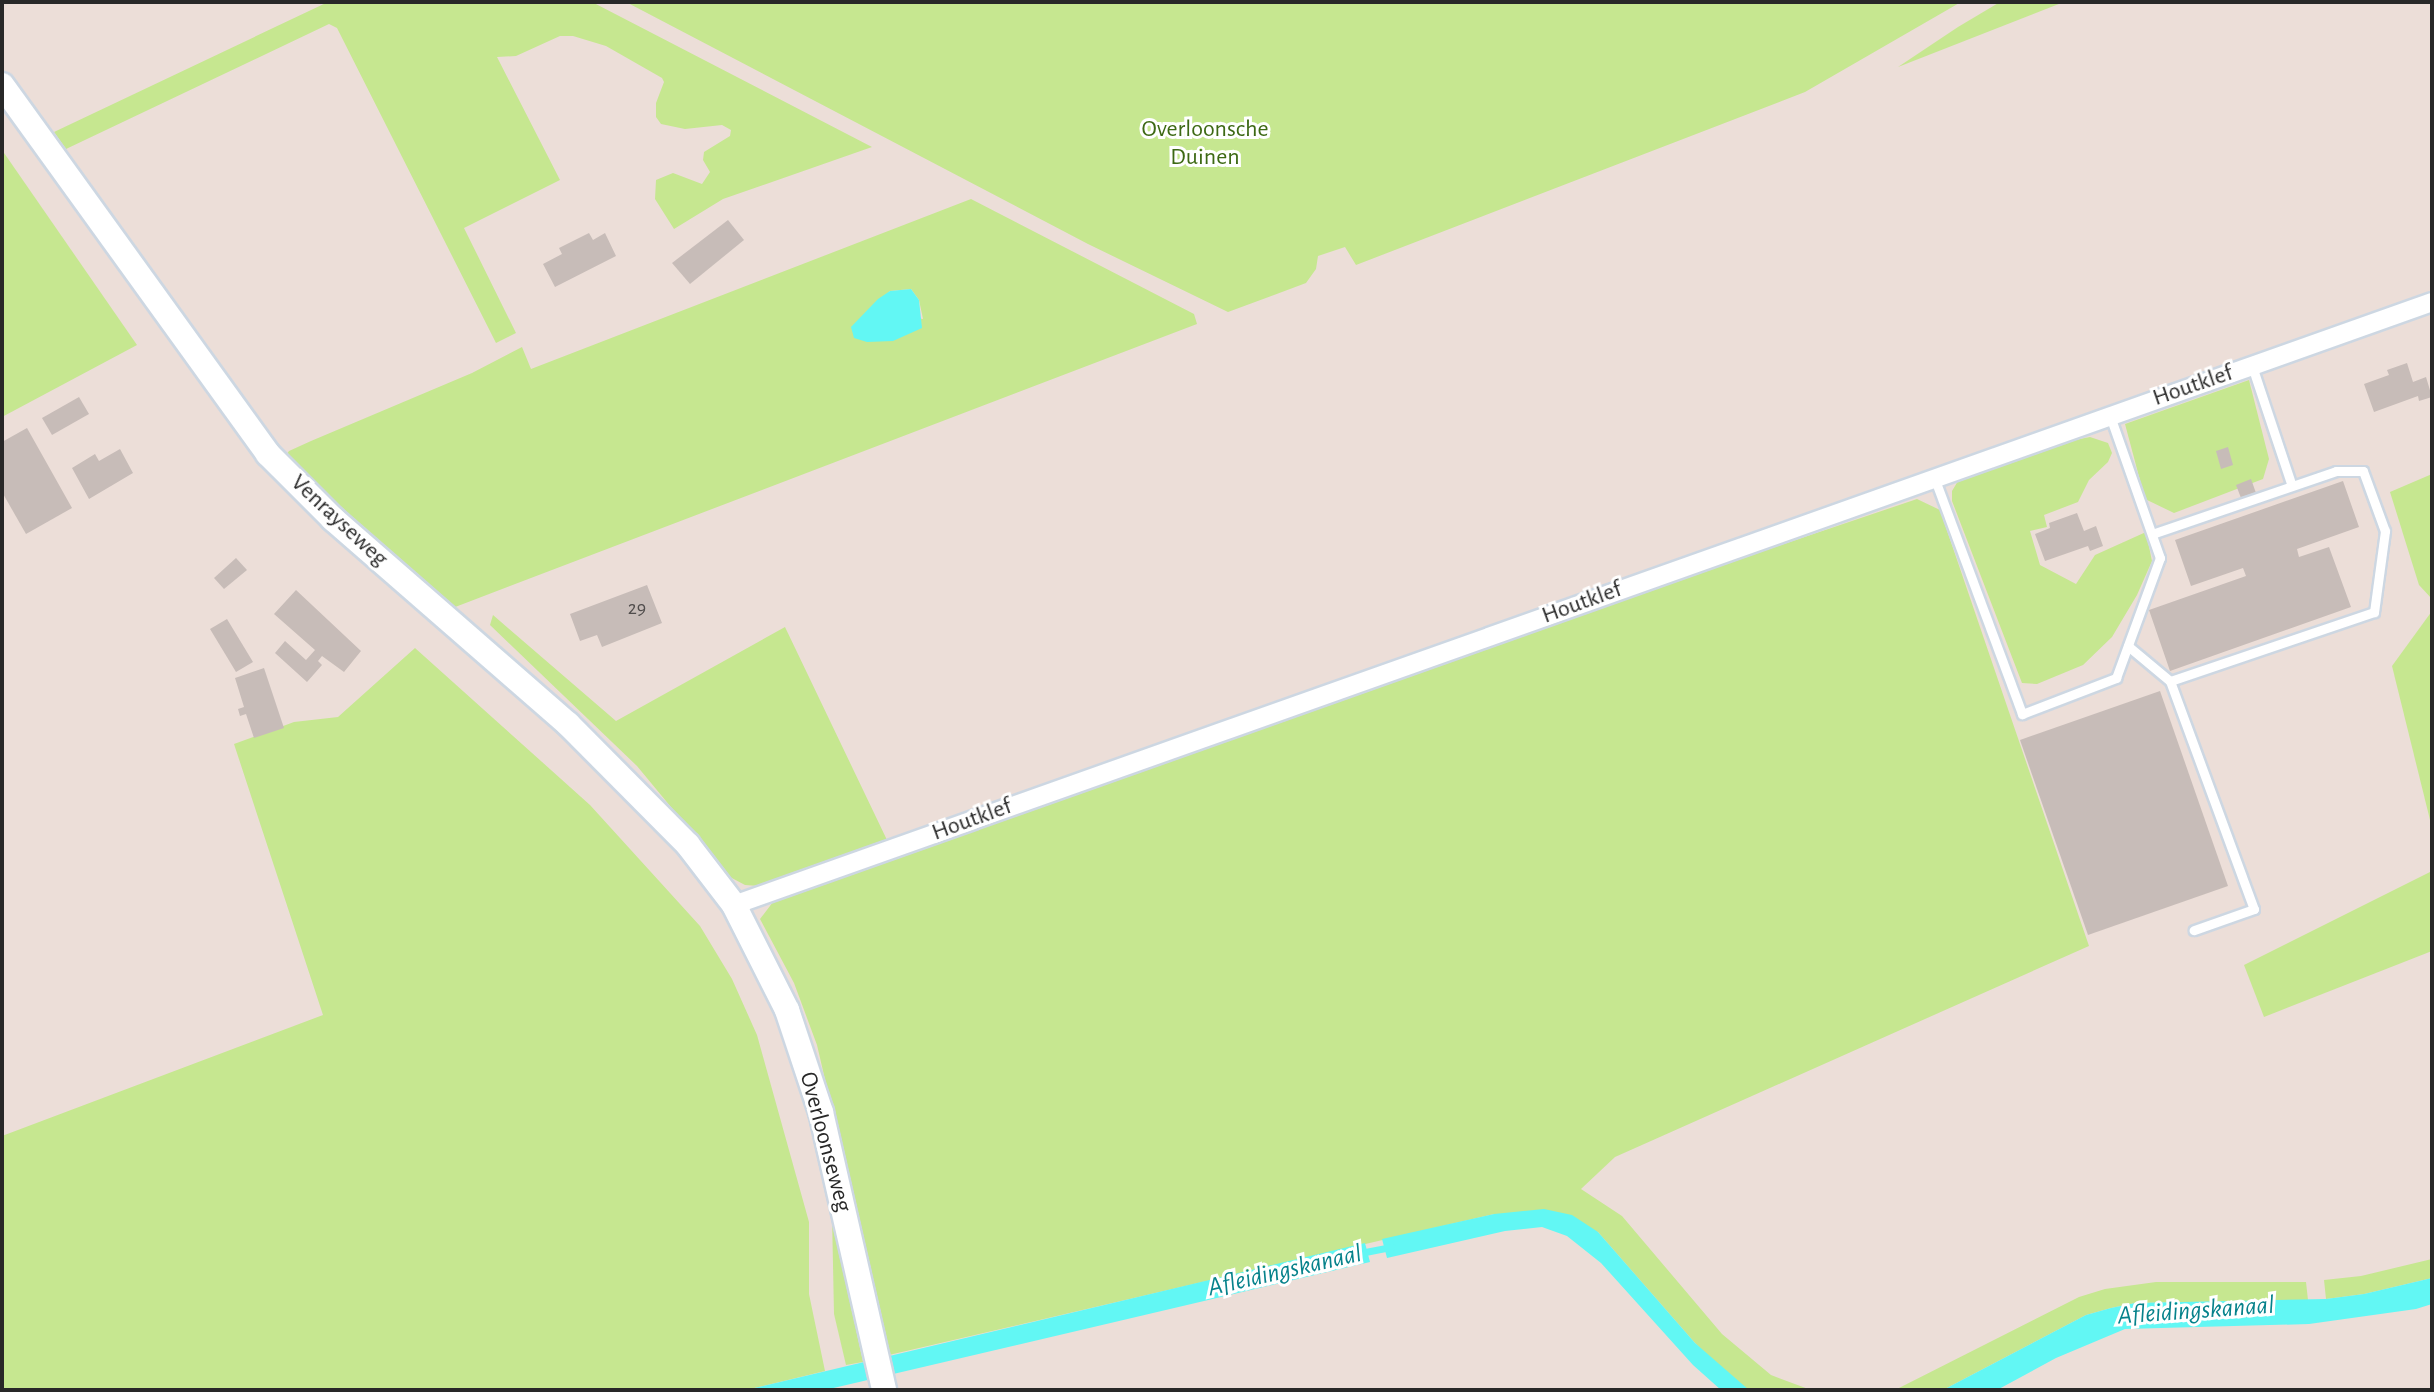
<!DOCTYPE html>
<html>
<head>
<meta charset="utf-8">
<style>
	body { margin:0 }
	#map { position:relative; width:2434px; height:1392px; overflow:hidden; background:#ecded8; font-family:"Alegreya Sans",sans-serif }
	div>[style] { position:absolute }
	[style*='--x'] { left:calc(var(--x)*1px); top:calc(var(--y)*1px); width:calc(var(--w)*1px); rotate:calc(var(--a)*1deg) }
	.green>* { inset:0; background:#c6e790 }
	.water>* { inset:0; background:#62f7f4 }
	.stream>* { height:7px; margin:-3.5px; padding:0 3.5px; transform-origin:3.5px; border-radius:3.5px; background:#62f7f4 }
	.building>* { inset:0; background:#c7bcb8 }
	.roads { filter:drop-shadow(2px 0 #cdd7e2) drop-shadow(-2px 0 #cdd7e2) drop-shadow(0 2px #cdd7e2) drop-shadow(0 -2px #cdd7e2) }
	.lane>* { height:9px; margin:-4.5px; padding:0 4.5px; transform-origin:4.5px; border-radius:4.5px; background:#fff }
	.street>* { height:18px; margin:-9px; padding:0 9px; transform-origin:9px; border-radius:9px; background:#fff }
	.secondary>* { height:24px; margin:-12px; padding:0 12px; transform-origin:12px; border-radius:12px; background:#fff }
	span { translate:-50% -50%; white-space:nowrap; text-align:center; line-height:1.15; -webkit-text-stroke:6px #fff; paint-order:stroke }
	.number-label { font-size:20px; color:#504d4c }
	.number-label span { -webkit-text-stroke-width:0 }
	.park-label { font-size:24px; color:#3d6914 }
	.street-label { font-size:24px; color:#282828 }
	.water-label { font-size:26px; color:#06828b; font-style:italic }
	.frame { position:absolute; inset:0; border:4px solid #282828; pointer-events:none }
</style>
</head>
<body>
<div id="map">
	<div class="green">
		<div style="clip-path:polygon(328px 2px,592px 2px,872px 147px,723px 199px,674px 229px,655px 199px,656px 180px,673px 173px,702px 184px,710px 172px,703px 160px,704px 152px,730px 136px,731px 130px,722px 125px,685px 129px,661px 124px,656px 117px,656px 103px,664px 82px,662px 78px,606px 46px,573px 36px,560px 36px,516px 56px,497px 57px,560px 180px,464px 228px,516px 333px,496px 343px,337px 28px,329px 24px,66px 149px,54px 132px)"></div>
		<div style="clip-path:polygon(626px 2px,1961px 2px,1805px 92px,1356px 265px,1345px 247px,1318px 256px,1316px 269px,1306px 283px,1228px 312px,1088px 244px)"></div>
		<div style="clip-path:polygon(2000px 2px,2064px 2px,1898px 67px,1958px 27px)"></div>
		<div style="clip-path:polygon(2px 150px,137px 345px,2px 417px)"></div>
		<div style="clip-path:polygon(evenodd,971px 199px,1194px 314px,1197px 324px,450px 609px,283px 459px,289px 451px,311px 441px,472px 373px,522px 347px,531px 369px,971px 199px,911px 289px,919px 300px,923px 319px,867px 311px,890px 291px,911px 289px)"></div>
		<div style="clip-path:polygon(2249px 380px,2269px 459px,2263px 479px,2174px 513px,2145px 499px,2125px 424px)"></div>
		<div style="clip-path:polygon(2090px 437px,2108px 443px,2112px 453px,2108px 462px,2089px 480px,2078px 502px,2044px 515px,2047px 527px,2030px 531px,2040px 565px,2076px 584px,2095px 555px,2146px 532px,2152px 561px,2137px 595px,2112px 637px,2083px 665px,2037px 684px,2022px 683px,1952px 501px,1952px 491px,1958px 481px,2065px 442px)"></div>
		<div style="clip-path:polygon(2432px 474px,2432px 599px,2419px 585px,2390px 492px)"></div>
		<div style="clip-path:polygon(1917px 499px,1940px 510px,2089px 946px,1615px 1157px,1581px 1189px,1622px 1216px,1722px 1334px,1771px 1375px,1811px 1390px,1749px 1390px,1732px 1379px,1695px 1343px,1598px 1232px,1494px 1214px,889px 1355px,817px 1045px,794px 983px,760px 919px,776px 898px,1272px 717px)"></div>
		<div style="clip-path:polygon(2432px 611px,2432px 828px,2392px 666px)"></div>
		<div style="clip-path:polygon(493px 615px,616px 721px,785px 627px,887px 840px,759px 886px,745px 885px,728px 876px,637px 766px,490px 625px)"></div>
		<div style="clip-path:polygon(415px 648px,590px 805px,700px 926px,732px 979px,757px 1035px,809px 1222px,809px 1294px,825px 1371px,746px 1390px,2px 1390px,2px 1136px,323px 1015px,234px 744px,294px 722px,338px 717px)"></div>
		<div style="clip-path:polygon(2432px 871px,2432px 951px,2264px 1017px,2244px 965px)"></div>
		<div style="clip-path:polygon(832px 1216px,863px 1362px,846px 1365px,834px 1314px)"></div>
		<div style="clip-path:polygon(2432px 1259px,2432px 1278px,2364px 1294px,2326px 1299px,2324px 1280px,2361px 1276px)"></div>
		<div style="clip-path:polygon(2156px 1282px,2306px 1282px,2308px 1300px,2135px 1303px,2111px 1308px,2086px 1315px,1943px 1390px,1895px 1390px,2079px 1297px,2105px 1289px)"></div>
	</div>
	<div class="water">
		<div style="clip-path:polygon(911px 289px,919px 300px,922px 328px,893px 341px,867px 342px,854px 338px,851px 327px,878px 299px,890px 291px)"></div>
		<div style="clip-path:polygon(1544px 1209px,1572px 1215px,1598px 1232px,1695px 1343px,1749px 1390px,1721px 1390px,1693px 1365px,1601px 1263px,1567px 1236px,1542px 1227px,1505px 1231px,1387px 1258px,1382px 1239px,1494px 1214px)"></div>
		<div style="clip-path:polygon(1365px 1243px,1370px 1262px,825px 1390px,746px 1390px)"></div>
		<div style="clip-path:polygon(2432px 1278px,2432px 1304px,2416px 1309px,2309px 1324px,2125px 1329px,2056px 1358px,1997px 1390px,1943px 1390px,2086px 1315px,2111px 1308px,2135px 1303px,2326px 1299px,2364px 1294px)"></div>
	</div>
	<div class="stream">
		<div style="--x:1360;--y:1253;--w:32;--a:-11"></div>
	</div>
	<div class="building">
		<div style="clip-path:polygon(728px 220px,744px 240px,690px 284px,672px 263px)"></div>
		<div style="clip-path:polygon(589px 233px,593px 240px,605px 233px,616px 256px,555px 287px,543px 264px,562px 254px,559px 248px)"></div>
		<div style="clip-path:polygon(2407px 363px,2413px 382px,2426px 377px,2432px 397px,2419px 401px,2418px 396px,2374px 412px,2364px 384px,2389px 375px,2387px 370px)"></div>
		<div style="clip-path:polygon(79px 397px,89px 414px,52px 435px,42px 418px)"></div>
		<div style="clip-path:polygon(27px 428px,72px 508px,26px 534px,2px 492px,2px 442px)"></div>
		<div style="clip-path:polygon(2228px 447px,2233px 465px,2221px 469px,2216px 451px)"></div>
		<div style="clip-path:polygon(120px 449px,133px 473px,89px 499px,72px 468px,95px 454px,99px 461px)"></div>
		<div style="clip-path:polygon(2251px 479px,2256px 493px,2241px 498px,2236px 485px)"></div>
		<div style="clip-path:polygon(2343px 481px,2359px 527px,2297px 549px,2299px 557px,2329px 547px,2351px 607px,2170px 671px,2149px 610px,2246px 576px,2243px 568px,2191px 586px,2175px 540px)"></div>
		<div style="clip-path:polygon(2077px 513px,2084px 531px,2096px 526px,2103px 546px,2090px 551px,2088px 546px,2045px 561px,2035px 534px,2050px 528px,2049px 523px)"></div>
		<div style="clip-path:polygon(236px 558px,247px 570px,224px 589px,214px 578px)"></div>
		<div style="clip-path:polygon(647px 585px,662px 623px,602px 647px,597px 635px,580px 641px,570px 614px)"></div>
		<div style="clip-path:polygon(296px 590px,361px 651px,344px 672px,322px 656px,318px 661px,322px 665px,307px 682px,275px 653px,285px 641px,306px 660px,315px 650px,274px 614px)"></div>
		<div style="clip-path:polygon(227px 619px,253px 662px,236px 672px,210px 629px)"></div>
		<div style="clip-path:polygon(264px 668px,284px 728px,254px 738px,246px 714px,240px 716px,238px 709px,244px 707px,235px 678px)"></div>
		<div style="clip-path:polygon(2160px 691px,2228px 886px,2088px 935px,2020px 740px)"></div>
	</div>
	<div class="roads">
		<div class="lane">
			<div style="--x:2252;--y:366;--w:126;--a:71.6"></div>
			<div style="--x:1934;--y:477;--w:253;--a:69.6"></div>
			<div style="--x:2022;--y:714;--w:101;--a:-21"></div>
			<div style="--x:2116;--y:678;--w:128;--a:-69.9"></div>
			<div style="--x:2160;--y:558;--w:151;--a:-109.4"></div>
			<div style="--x:2152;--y:534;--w:194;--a:-18.9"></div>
			<div style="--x:2336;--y:471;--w:27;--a:0"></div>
			<div style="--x:2363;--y:471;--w:64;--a:69.9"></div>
			<div style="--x:2385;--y:531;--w:82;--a:97.7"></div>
			<div style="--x:2374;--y:612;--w:215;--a:161.3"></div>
			<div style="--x:2128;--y:646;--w:55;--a:39.8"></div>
			<div style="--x:2170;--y:681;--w:243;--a:69.8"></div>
			<div style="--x:2254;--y:909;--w:64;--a:160.7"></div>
		</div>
		<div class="street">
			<div style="--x:734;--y:905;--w:1802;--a:-19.55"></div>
		</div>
		<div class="secondary">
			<div style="--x:2;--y:85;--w:455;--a:54.2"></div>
			<div style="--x:268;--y:454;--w:92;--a:45"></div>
			<div style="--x:333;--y:519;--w:312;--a:41.1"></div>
			<div style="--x:568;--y:724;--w:170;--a:45.2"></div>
			<div style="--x:688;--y:845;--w:76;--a:52.5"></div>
			<div style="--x:734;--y:905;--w:118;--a:63.2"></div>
			<div style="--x:787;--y:1010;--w:108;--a:71.6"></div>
			<div style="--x:821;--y:1112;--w:285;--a:77.2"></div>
		</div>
	</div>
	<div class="number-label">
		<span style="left:637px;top:608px">29</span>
	</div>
	<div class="park-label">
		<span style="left:1205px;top:144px">Overloonsche<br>Duinen</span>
	</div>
	<div class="street-label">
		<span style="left:2193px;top:386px;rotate:-19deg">Houtklef</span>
		<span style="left:339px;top:521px;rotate:43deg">Venrayseweg</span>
		<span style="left:1582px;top:603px;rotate:-20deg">Houtklef</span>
		<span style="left:972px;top:820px;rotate:-20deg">Houtklef</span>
		<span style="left:825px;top:1142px;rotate:75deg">Overloonseweg</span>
	</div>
	<div class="water-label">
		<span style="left:1285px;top:1271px;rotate:-13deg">Afleidingskanaal</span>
		<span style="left:2196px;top:1311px;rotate:-4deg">Afleidingskanaal</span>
	</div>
	<div class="frame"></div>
</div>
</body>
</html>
